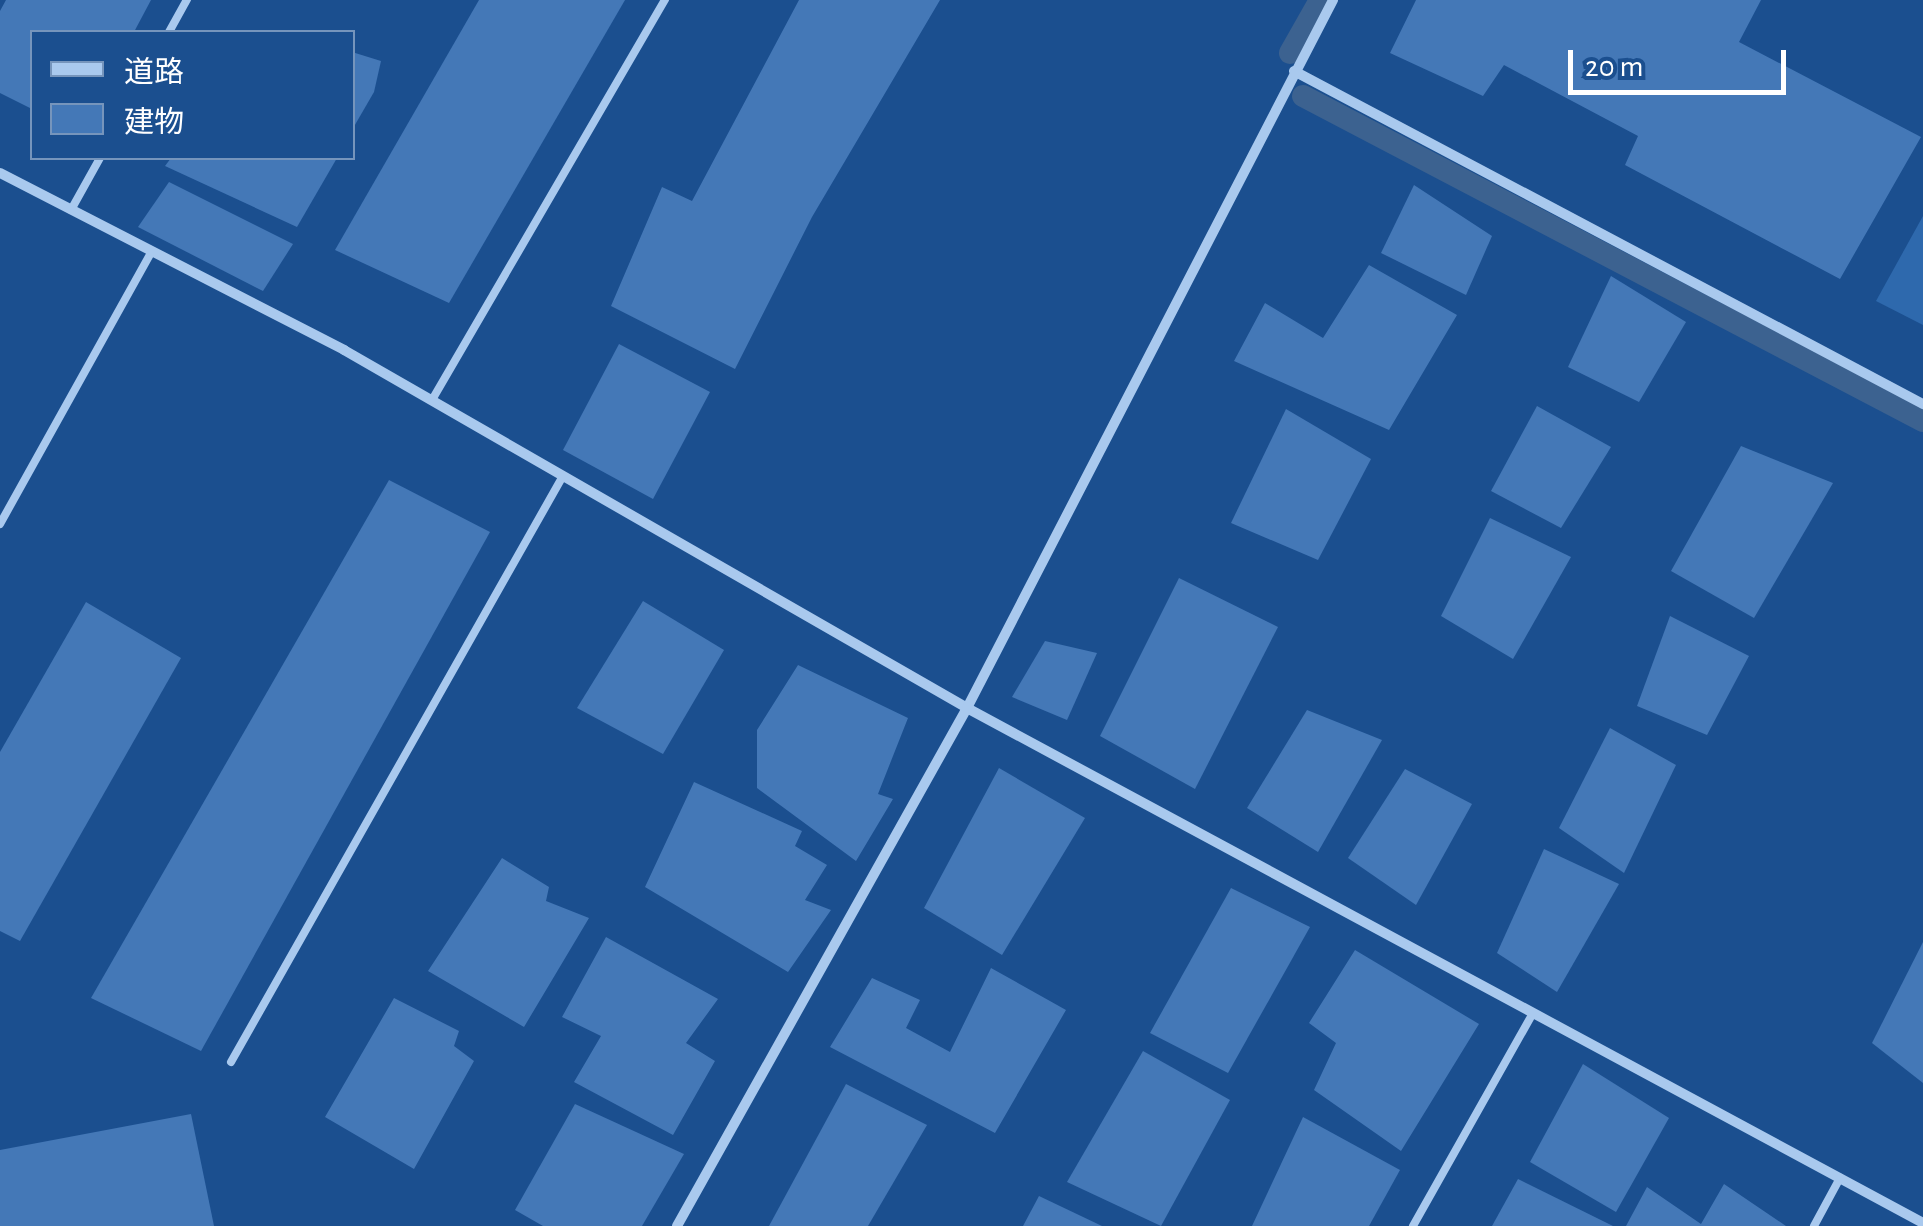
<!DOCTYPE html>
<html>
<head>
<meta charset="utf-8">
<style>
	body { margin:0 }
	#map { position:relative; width:1923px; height:1226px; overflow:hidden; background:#1b4f8f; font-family:"Alegreya Sans","Noto Sans JP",sans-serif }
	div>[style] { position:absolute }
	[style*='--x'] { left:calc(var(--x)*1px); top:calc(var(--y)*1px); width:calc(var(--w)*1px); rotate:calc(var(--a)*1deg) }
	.green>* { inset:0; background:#2e69ad }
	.stream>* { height:22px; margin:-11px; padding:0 11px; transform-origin:11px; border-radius:11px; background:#3c6290 }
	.building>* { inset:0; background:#4478b7 }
	.service>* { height:8px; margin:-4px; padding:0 4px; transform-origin:4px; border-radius:4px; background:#a9c9ee }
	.minor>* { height:10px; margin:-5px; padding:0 5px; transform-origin:5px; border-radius:5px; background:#a9c9ee }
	span { translate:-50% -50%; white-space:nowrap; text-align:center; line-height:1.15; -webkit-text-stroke:10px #1b4f8f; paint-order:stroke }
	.legend { position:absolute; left:30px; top:30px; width:325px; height:130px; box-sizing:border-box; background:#1b4f8f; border:2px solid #7695bc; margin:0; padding:12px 18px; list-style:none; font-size:30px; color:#fff }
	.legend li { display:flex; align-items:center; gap:20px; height:50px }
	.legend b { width:50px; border:2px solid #7695bc }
	.scale { position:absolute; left:1568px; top:50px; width:218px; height:45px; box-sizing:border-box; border:5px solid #fff; border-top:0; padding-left:12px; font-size:30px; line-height:35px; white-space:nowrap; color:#fff; -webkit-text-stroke:8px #1b4f8f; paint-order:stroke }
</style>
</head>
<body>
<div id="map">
	<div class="green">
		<div style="clip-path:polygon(1923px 216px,1923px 325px,1876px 301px)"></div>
	</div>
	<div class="stream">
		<div style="--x:1290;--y:53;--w:61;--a:-60.5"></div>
		<div style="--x:1303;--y:96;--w:700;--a:27.66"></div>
	</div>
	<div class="building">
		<div style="clip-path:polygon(6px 0,151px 0,134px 32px,32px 32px,32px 109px,0 93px,0 11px)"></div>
		<div style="clip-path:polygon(479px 0,625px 0,449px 303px,335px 250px)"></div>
		<div style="clip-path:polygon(799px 0,940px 0,812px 217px,735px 369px,611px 306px,662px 187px,692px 201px)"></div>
		<div style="clip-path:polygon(1416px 0,1761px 0,1739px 42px,1921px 137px,1840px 279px,1625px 165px,1638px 136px,1504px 65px,1483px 96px,1390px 53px)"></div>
		<div style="clip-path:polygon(352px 52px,381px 61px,374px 92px,352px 130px)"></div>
		<div style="clip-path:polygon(171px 158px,337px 158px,297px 227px,165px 166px)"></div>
		<div style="clip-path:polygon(169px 182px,293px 244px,263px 291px,138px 227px)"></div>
		<div style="clip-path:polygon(1414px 185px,1492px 236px,1466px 295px,1381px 253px)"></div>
		<div style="clip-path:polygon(1369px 265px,1457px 315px,1389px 430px,1234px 361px,1265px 303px,1323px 338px)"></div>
		<div style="clip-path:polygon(1611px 276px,1686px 322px,1639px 402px,1568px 367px)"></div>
		<div style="clip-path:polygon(619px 344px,710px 392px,653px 499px,563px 450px)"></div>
		<div style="clip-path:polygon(1537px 406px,1611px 447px,1561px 528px,1491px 491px)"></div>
		<div style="clip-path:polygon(1286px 409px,1371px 459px,1318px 560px,1231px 523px)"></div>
		<div style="clip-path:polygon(1741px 446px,1833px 483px,1754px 618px,1671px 571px)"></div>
		<div style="clip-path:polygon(389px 480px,490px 532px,201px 1051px,91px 998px)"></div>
		<div style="clip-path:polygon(1490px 518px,1571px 557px,1513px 659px,1441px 616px)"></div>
		<div style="clip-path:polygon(1179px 578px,1278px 627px,1195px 789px,1100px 736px)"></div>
		<div style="clip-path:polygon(643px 601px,724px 650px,663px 754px,577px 708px)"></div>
		<div style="clip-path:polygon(86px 602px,181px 658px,20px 941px,0 931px,0 752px)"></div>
		<div style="clip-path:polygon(1670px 616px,1749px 656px,1707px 735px,1637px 706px)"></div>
		<div style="clip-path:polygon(1045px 641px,1097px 653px,1067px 720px,1012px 697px)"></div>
		<div style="clip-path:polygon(798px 665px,908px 718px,878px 794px,893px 799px,856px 861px,757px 788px,757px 730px)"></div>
		<div style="clip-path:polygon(1307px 710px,1382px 740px,1318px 852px,1247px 808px)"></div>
		<div style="clip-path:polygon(1610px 728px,1676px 765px,1624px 873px,1559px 828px)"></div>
		<div style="clip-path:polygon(999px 768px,1085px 818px,1002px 955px,924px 908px)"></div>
		<div style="clip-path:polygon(1405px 769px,1472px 804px,1416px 905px,1348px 858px)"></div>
		<div style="clip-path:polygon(694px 782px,802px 831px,795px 846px,827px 865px,805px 900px,831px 910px,788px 972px,645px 887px)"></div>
		<div style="clip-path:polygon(1544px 849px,1619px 884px,1557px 992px,1497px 953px)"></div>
		<div style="clip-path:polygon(502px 858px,549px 887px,546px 901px,589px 918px,524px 1027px,428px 971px)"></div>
		<div style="clip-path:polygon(1231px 888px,1310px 927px,1228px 1073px,1150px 1033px)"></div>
		<div style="clip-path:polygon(606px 937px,718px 999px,686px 1043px,715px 1061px,673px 1135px,574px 1082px,601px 1036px,562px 1017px)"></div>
		<div style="clip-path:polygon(1923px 942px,1923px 1083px,1872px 1043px)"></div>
		<div style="clip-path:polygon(1355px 950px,1479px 1024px,1401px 1151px,1314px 1090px,1336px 1043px,1309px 1023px)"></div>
		<div style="clip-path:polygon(991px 968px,1066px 1010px,995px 1133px,830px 1047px,872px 978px,920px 1000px,906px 1028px,950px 1052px)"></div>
		<div style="clip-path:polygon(394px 998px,459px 1031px,454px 1046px,474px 1061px,414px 1169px,325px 1117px)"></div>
		<div style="clip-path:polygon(1143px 1051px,1230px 1100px,1161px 1226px,1067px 1182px)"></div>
		<div style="clip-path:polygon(1583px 1064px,1669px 1118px,1616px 1212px,1530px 1162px)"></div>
		<div style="clip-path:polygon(846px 1084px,927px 1125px,868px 1226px,769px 1226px)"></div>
		<div style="clip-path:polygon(575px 1104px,684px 1154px,642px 1226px,543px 1226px,515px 1210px)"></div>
		<div style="clip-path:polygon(191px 1114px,214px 1226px,0 1226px,0 1150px)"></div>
		<div style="clip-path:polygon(1303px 1117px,1400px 1170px,1369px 1226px,1252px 1226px)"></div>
		<div style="clip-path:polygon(1518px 1179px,1613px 1226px,1492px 1226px)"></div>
		<div style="clip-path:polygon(1724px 1184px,1786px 1226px,1626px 1226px,1647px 1187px,1701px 1224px)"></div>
		<div style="clip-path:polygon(1039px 1196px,1102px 1226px,1023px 1226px)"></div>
	</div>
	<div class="service">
		<div style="--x:169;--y:32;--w:37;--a:-61"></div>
		<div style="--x:71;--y:210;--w:60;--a:-60.9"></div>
		<div style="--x:432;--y:400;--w:463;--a:-59.8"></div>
		<div style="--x:0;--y:524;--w:312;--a:-60.9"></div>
		<div style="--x:231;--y:1062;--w:674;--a:-60.47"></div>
		<div style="--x:1413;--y:1226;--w:244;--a:-60.6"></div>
		<div style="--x:1814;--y:1226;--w:55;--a:-61.6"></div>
	</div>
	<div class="minor">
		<div style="--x:1294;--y:71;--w:712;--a:27.9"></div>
		<div style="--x:0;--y:173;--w:387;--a:27.2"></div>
		<div style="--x:344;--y:350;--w:719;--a:29.88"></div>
		<div style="--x:967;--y:708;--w:1086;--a:28.31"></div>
		<div style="--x:677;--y:1226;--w:594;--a:-60.76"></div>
		<div style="--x:967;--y:708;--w:797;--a:-62.66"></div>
	</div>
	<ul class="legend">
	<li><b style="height:12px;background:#a9c9ee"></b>道路</li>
	<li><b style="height:28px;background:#4478b7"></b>建物</li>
	</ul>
	<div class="scale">20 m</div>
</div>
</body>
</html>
